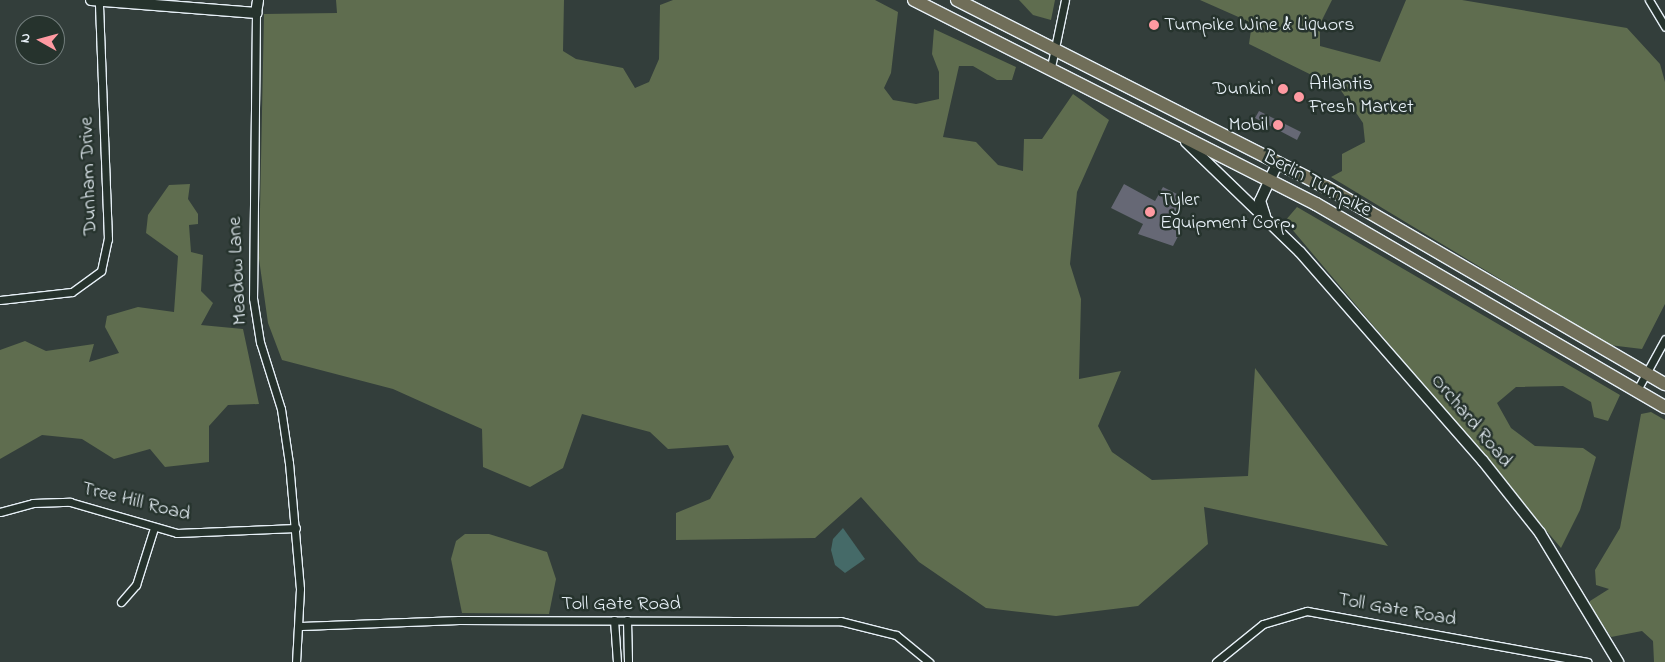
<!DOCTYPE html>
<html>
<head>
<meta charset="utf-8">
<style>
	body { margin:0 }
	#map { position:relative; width:1665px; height:662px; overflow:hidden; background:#333e3b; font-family:"Indie Flower",sans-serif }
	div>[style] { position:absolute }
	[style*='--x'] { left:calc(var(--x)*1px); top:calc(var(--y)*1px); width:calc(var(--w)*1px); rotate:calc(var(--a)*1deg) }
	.green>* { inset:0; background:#5f6d4f }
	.water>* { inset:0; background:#456a68 }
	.building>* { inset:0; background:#666875 }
	.roads { filter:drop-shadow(1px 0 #e8f1f8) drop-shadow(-1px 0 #e8f1f8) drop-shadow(0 1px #e8f1f8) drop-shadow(0 -1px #e8f1f8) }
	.street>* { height:7px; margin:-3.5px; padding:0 3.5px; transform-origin:3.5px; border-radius:3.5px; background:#26332d }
	.secondary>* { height:10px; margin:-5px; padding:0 5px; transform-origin:5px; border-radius:5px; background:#26332d }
	.highway>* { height:12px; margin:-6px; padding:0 6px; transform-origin:6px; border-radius:6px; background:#706e59 }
	.dots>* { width:14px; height:14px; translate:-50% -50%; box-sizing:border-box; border:2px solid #26332d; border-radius:50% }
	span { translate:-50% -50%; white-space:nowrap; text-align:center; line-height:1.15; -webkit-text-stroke:5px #26332d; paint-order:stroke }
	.poi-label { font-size:20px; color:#e8f1f8 }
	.left { translate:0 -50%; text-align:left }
	.right { translate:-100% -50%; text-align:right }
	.street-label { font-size:20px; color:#e8f1f8 }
	.north { position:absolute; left:15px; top:15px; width:50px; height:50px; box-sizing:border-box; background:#26332d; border:1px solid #747f7e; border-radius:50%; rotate:277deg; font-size:14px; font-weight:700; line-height:20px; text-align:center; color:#e8f1f8 }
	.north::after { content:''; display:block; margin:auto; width:18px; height:22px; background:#ff9aa2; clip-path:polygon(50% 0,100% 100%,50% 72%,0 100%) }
</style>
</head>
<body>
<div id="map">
	<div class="green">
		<div style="clip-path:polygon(336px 0,564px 0,563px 51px,576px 59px,623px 68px,635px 88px,649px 82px,659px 59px,660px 5px,673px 0,875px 0,898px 12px,891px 73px,884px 88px,893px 100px,916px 104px,939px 99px,939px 72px,932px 54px,934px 29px,1016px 67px,1012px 80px,997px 80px,973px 66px,959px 66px,943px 137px,976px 142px,998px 165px,1023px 171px,1024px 139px,1042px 139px,1073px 94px,1109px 120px,1077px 192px,1070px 264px,1081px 299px,1079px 379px,1121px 371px,1098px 426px,1112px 452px,1152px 480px,1248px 476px,1255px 368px,1388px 546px,1204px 507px,1208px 544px,1138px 606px,1056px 616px,986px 608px,919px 562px,861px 497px,815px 538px,676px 540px,676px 513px,710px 499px,734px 457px,728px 445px,668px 449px,650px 432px,582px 414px,563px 468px,530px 487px,483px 467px,482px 429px,393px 389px,282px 360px,268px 323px,259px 259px,264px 14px,337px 13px)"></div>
		<div style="clip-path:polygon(1019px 0,1055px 0,1051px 20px,1033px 15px)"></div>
		<div style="clip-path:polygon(1200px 0,1332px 0,1320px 24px,1320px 46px,1380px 62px,1406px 0,1462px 0,1627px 28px,1660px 64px,1665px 82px,1665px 304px,1642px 349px,1609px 345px,1331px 177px,1342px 171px,1342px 154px,1365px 142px,1363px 123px,1340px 89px,1249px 44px,1252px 23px)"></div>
		<div style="clip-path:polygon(190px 184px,188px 199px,198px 214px,198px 224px,189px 225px,191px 252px,203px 255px,201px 291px,213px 303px,201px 325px,243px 329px,259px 404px,228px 405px,209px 426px,209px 462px,165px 467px,150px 449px,114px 459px,82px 439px,42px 435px,0 459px,0 350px,25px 341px,46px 351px,94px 344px,89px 362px,119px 353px,105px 327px,107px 316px,138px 307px,174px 312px,178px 256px,146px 233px,148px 215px,169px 185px)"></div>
		<div style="clip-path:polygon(1297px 207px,1620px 395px,1608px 421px,1594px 417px,1591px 402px,1563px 386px,1516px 387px,1497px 403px,1511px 428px,1535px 446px,1583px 448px,1596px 457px,1580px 510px,1561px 548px,1285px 221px)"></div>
		<div style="clip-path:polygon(1651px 412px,1665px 420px,1665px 662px,1654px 662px,1653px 641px,1642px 631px,1611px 637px,1590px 606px,1590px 601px,1609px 589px,1596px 585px,1595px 570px,1620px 528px,1641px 414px)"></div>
		<div style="clip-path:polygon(465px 534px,489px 534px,547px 552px,556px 579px,549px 614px,462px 613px,451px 559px,456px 541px)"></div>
	</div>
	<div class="water">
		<div style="clip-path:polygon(843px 528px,865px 559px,845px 573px,835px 565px,831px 550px,833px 539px)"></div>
	</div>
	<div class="building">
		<div style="clip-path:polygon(1259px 111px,1301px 132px,1297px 140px,1255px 118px)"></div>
		<div style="clip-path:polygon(1124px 184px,1155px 201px,1163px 187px,1187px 199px,1177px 217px,1186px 221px,1173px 246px,1138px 234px,1143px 224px,1111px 208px)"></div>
	</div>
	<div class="roads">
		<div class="street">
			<div style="--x:1649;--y:0;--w:31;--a:59"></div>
			<div style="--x:256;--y:13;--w:285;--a:90.6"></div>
			<div style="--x:253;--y:298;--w:45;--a:81"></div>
			<div style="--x:260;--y:342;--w:70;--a:72.6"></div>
			<div style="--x:281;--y:409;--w:55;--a:81.6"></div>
			<div style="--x:289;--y:463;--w:126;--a:85"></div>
			<div style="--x:300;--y:589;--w:73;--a:93.1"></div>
			<div style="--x:1051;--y:67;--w:68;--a:-78.2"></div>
			<div style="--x:0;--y:300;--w:72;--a:-6.3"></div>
			<div style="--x:72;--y:292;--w:36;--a:-36"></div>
			<div style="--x:101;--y:271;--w:33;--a:-78"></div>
			<div style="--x:108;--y:239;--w:238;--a:-92.2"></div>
			<div style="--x:1637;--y:390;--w:58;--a:-61.2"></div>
			<div style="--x:0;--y:512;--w:34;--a:-15"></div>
			<div style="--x:33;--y:503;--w:37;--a:-2"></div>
			<div style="--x:70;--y:502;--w:111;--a:16.2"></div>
			<div style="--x:177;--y:533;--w:119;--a:-2.4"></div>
			<div style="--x:121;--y:602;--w:23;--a:-49"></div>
			<div style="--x:136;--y:585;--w:60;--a:-72.5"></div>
			<div style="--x:614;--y:620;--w:42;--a:85.9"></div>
			<div style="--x:627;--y:620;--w:42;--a:88.6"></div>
			<div style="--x:301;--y:626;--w:158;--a:-2.2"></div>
			<div style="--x:459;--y:620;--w:381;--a:0.2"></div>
			<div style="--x:840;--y:621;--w:58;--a:14"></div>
			<div style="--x:896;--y:635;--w:43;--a:39.3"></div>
			<div style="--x:1216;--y:662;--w:60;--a:-39"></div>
			<div style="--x:1263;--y:624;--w:46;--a:-16.5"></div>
			<div style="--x:1307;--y:611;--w:285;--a:10.3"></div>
		</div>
		<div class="secondary">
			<div style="--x:91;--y:0;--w:166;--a:4.5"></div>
			<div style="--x:256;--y:13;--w:13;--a:-81"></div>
			<div style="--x:1186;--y:142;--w:158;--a:44"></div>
			<div style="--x:1300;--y:252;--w:278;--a:48.8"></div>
			<div style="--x:1483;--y:461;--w:92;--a:51.6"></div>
			<div style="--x:1540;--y:533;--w:151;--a:58.8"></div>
			<div style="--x:1265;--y:216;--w:16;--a:-108"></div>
			<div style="--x:1260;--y:201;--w:43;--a:-65.2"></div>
		</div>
		<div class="highway">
			<div style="--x:914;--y:0;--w:451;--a:26.9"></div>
			<div style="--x:1316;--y:204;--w:404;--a:30.2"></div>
			<div style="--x:957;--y:0;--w:414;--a:26.9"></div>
			<div style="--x:1326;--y:187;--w:392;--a:30.2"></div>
		</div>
	</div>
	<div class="dots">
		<div style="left:1154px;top:25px;background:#ff9aa2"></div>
		<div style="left:1283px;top:89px;background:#ff9aa2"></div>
		<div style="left:1299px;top:97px;background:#ff9aa2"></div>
		<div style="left:1278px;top:125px;background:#ff9aa2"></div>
		<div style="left:1150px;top:212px;background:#ff9aa2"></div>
	</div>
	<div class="poi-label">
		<span class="left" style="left:1164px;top:25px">Turnpike Wine &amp; Liquors</span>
		<span class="left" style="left:1309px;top:96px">Atlantis<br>Fresh Market</span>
		<span class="right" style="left:1273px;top:89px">Dunkin'</span>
		<span class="right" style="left:1268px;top:125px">Mobil</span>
		<span class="left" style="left:1160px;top:212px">Tyler<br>Equipment Corp.</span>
	</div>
	<div class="street-label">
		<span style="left:89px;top:176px;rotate:-92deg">Dunham Drive</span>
		<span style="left:1317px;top:184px;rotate:28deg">Berlin Turnpike</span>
		<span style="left:238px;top:271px;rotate:-93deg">Meadow Lane</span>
		<span style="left:1471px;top:421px;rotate:50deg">Orchard Road</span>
		<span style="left:136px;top:502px;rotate:14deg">Tree Hill Road</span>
		<span style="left:621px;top:604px">Toll Gate Road</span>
		<span style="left:1397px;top:610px;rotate:10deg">Toll Gate Road</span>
	</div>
	<div class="north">N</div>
</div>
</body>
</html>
